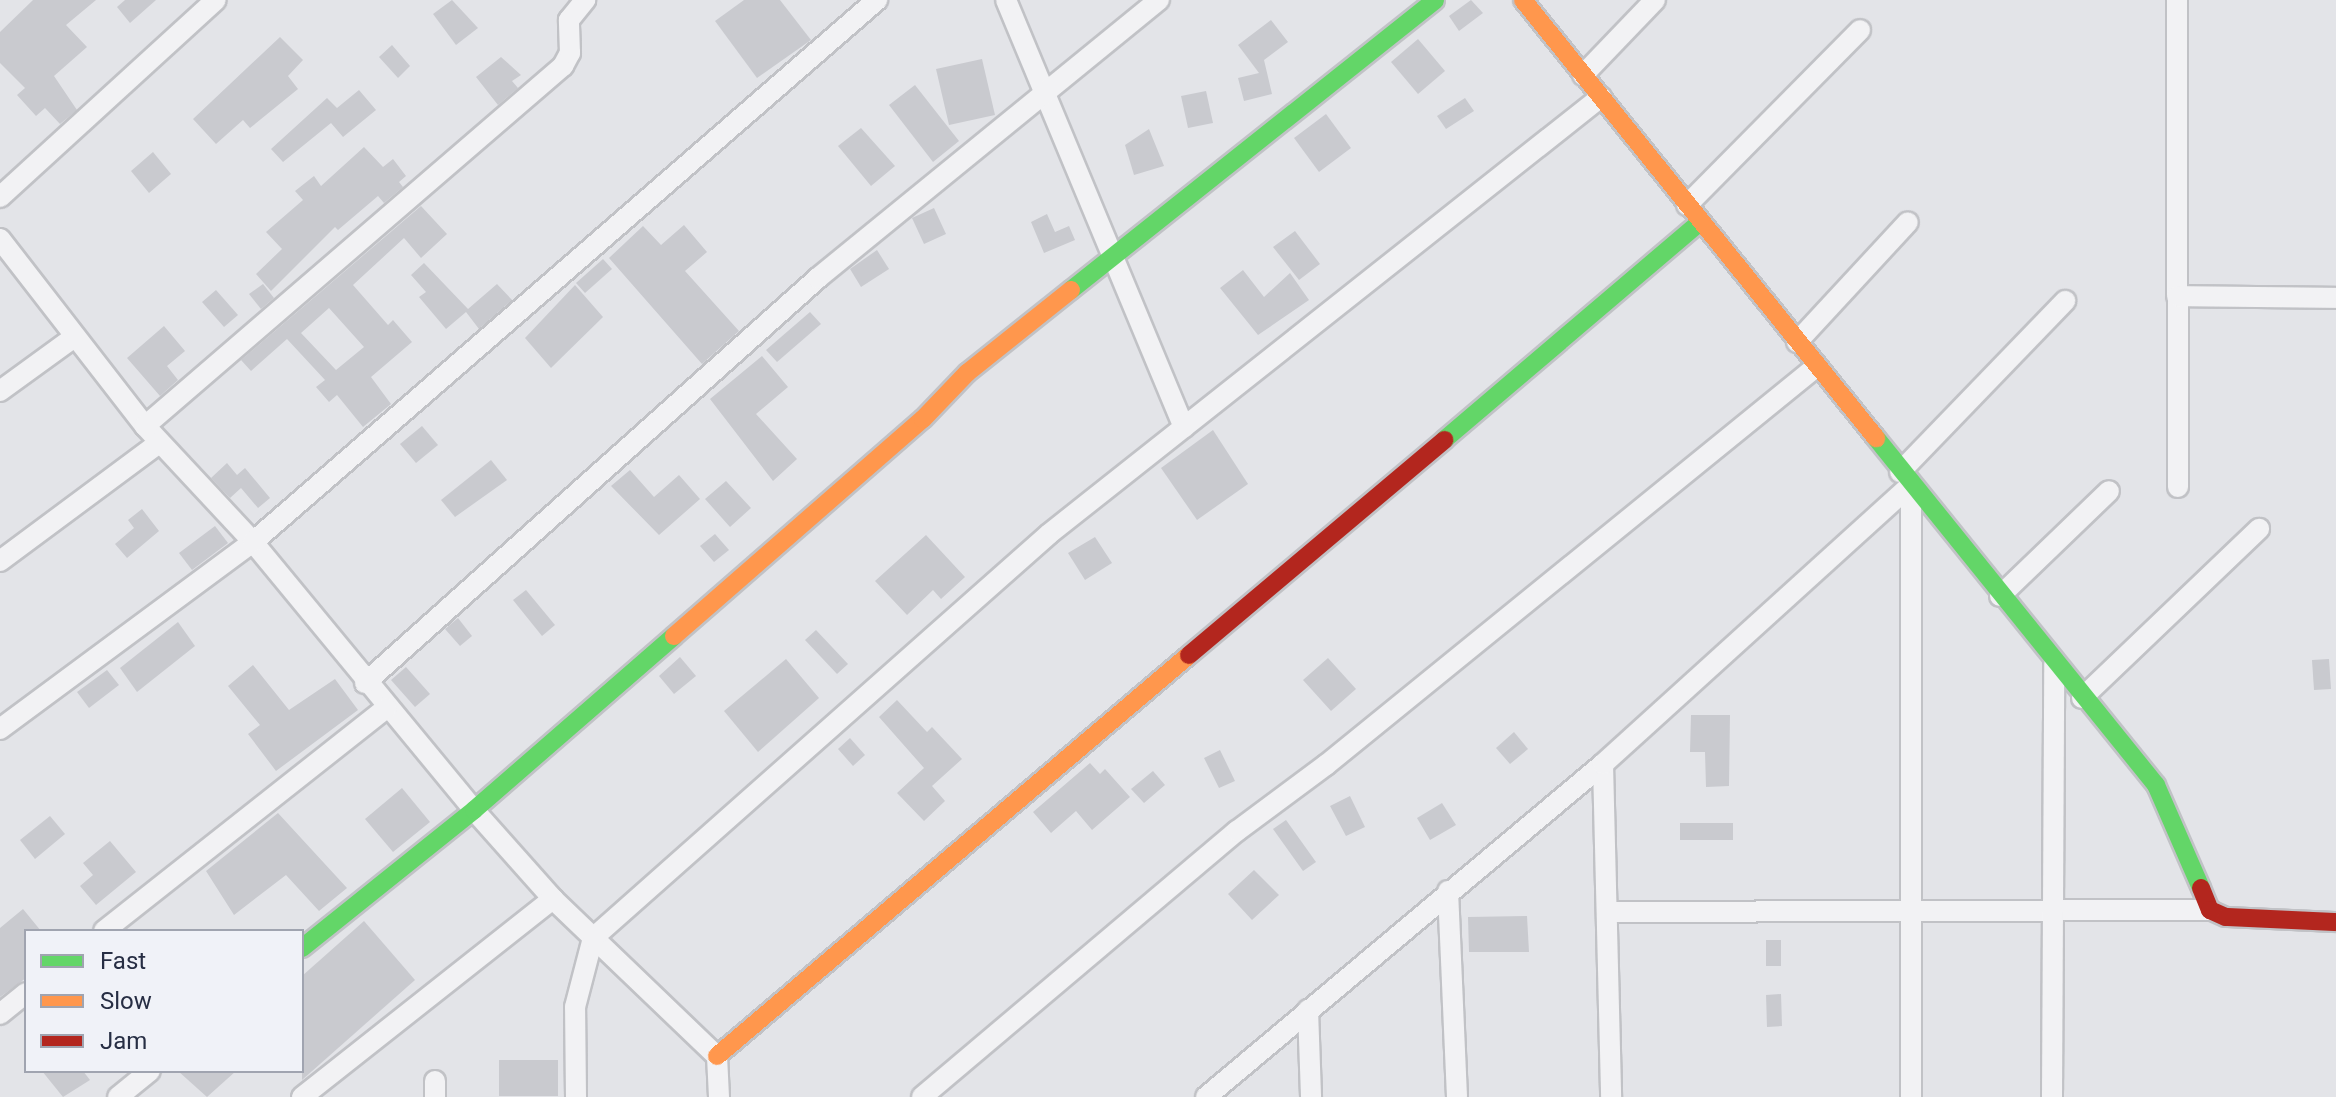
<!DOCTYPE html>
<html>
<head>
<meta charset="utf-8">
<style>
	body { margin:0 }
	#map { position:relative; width:2336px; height:1097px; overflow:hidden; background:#e3e4e8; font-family:Roboto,sans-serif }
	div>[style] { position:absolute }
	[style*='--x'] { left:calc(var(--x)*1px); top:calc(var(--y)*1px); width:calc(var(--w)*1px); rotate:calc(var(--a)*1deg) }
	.building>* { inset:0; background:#c9cacf }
	.roads { filter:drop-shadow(2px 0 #c1c2c6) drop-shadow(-2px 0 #c1c2c6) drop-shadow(0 2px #c1c2c6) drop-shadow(0 -2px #c1c2c6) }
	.street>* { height:20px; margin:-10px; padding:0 10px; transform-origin:10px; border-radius:10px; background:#f2f2f4 }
	.fast>* { height:18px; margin:-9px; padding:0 9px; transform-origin:9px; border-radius:9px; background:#63d668 }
	.slow>* { height:18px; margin:-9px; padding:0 9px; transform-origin:9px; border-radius:9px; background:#ff974d }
	.jam>* { height:18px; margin:-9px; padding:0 9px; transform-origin:9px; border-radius:9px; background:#b3261e }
	span { translate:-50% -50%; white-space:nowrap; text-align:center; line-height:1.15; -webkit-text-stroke:6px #f0f2f8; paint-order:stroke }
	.legend { position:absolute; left:24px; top:929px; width:280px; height:144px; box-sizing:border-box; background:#f0f2f8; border:2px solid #a0a4b0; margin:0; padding:10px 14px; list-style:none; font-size:24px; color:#272e44 }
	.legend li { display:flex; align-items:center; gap:16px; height:40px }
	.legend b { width:40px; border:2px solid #a0a4b0 }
</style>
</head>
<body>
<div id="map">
	<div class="building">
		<div style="clip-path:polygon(33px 0,96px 0,66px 25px,87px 47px,54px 76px,77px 110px,60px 124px,45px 108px,36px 116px,17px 95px,25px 88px,0 63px,0 32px)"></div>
		<div style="clip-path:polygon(125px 0,156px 0,130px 23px,117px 7px)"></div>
		<div style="clip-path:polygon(452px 0,478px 28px,456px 45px,433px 14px)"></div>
		<div style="clip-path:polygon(744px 0,780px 0,811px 40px,757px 78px,715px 21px)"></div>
		<div style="clip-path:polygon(1471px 0,1483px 13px,1459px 31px,1449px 16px)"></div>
		<div style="clip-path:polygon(1271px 20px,1288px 42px,1264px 60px,1272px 94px,1244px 101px,1238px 78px,1259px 73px,1238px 45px)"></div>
		<div style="clip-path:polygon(280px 37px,303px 60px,288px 76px,298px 89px,250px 128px,243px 120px,216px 144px,193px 119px)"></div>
		<div style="clip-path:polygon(1418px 39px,1445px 71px,1418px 94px,1391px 62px)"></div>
		<div style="clip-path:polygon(392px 45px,410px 66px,398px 78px,379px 57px)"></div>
		<div style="clip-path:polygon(501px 57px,521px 75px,512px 81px,518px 88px,498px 105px,476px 77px)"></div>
		<div style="clip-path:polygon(982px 59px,995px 115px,949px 125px,936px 69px)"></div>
		<div style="clip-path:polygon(915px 85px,959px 141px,933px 162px,889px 105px)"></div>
		<div style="clip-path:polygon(359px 90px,376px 110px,343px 137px,331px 123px,283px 162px,271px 149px,327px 98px,337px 108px)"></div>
		<div style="clip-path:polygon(1206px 91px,1213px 123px,1188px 128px,1181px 96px)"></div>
		<div style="clip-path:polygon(1465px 98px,1474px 111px,1446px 129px,1437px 116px)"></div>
		<div style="clip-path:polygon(1326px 114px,1351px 148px,1319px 172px,1294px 138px)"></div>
		<div style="clip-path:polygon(861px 128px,895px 166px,871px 186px,838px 146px)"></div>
		<div style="clip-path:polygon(1149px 129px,1164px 166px,1134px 175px,1125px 145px)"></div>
		<div style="clip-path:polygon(364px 147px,383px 167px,393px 159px,406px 176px,399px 182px,403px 187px,384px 203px,378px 196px,338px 230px,335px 227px,271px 291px,256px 274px,282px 249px,266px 232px,303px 200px,295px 191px,314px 176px,321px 186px)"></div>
		<div style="clip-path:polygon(153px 152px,171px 174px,149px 193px,131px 171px)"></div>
		<div style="clip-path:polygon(evenodd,421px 206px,447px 234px,421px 258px,404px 238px,353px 285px,388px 325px,393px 320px,412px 342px,371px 377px,391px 404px,363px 427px,337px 395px,329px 402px,316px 387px,325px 380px,287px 339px,251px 371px,241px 360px,421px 206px,329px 308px,364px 347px,336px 370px,301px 333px,329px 308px)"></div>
		<div style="clip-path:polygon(934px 208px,946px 234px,924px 244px,912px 218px)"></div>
		<div style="clip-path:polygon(1047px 214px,1055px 232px,1069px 226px,1075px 240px,1044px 253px,1031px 222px)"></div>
		<div style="clip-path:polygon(684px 225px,707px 252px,685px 271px,739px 331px,702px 364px,609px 258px,643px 226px,661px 245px)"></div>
		<div style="clip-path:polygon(1295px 231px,1320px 264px,1299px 280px,1273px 247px)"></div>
		<div style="clip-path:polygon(877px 250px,889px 269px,861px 287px,850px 269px)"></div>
		<div style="clip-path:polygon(603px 259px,612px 269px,585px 293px,576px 283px)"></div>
		<div style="clip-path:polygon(424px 263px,468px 309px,497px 284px,512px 300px,479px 329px,466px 312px,446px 329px,419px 297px,426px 292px,411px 275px)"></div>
		<div style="clip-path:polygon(1243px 270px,1264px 297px,1290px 273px,1309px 300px,1258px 335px,1220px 288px)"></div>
		<div style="clip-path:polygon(263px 284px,274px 298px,261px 309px,249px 294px)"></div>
		<div style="clip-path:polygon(575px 285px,603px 317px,551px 368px,525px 338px)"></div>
		<div style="clip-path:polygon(216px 290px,238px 315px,224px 327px,202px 302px)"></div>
		<div style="clip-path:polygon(810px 312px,821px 324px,777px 362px,766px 350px)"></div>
		<div style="clip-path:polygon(164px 326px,185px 351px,167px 366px,178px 380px,160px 396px,127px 358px)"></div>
		<div style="clip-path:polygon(762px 356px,788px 387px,756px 414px,797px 459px,773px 481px,710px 399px)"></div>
		<div style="clip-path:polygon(422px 426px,438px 445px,416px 463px,400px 444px)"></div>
		<div style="clip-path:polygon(1213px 430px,1248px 484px,1197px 520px,1161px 468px)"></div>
		<div style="clip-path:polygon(491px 460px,507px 480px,455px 517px,441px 500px)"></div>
		<div style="clip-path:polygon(227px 463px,237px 475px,245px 468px,270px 498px,258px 508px,241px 488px,230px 498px,211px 478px)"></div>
		<div style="clip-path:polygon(630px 470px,654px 497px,679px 475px,700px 499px,659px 535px,611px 486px)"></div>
		<div style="clip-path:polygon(726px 481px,751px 508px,730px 527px,705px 499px)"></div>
		<div style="clip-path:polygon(142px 509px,159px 531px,127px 558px,115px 544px,134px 528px,128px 520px)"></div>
		<div style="clip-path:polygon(215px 526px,228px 543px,192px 570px,179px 553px)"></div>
		<div style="clip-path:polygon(715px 534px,729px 550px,714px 562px,700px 546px)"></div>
		<div style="clip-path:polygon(926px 535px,965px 577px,941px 599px,933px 590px,907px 615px,875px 581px)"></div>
		<div style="clip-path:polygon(1095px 537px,1112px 563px,1085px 580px,1068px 553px)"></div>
		<div style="clip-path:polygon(526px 590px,555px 625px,542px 636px,513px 600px)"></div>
		<div style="clip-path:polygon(458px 618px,472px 636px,460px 646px,445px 629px)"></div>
		<div style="clip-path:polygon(178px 622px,195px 646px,137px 692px,120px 668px)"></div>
		<div style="clip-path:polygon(816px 630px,848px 664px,837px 674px,805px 640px)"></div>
		<div style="clip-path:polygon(680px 657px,696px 676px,674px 694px,659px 676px)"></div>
		<div style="clip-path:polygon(1328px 658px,1356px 689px,1331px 711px,1303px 680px)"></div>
		<div style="clip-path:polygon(786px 659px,819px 698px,758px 752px,724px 711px)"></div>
		<div style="clip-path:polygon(2329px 659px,2331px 689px,2314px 690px,2312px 660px)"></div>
		<div style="clip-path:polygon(253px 665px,289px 710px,335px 679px,358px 710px,276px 771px,248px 734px,260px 725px,228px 686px)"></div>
		<div style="clip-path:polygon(406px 667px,430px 694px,415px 707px,391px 680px)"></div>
		<div style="clip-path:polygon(107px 670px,119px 685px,89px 708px,77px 692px)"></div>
		<div style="clip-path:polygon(897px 700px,927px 732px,932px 727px,962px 759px,932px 786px,945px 801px,924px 821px,897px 793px,924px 768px,879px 717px)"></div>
		<div style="clip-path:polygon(1691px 715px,1730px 715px,1729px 786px,1706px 787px,1705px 752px,1690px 752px)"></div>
		<div style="clip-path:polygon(1514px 732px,1528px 749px,1510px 764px,1496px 748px)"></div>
		<div style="clip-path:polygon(850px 738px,865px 755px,853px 766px,838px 749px)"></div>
		<div style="clip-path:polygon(1220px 750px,1235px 781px,1219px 788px,1204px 758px)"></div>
		<div style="clip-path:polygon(1090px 763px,1100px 774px,1105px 769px,1130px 797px,1092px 830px,1076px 811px,1051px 833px,1033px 812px)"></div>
		<div style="clip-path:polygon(1153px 771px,1165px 785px,1144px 803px,1131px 789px)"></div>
		<div style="clip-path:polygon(402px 788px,430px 822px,393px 852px,365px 819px)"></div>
		<div style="clip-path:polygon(1350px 796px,1365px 827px,1346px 836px,1330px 806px)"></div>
		<div style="clip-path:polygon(1442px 803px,1456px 825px,1430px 840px,1417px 818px)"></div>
		<div style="clip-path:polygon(278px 813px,347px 888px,319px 911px,286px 875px,234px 915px,206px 871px)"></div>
		<div style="clip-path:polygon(50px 816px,65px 834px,35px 859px,20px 840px)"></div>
		<div style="clip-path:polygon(1286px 820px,1316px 862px,1303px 871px,1273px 829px)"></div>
		<div style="clip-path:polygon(1680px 823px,1733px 823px,1733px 840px,1680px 840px)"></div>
		<div style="clip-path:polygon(110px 841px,136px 872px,96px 905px,80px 886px,93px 875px,83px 863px)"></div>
		<div style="clip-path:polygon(1254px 870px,1279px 895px,1252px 920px,1228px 894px)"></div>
		<div style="clip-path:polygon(23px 909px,41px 931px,26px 931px,26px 978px,0 997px,0 928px)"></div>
		<div style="clip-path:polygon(1527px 916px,1529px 952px,1469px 952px,1468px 917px)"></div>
		<div style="clip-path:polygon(364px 921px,415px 980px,302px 1080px,302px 976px)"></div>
		<div style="clip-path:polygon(1766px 940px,1781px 940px,1781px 966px,1766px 966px)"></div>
		<div style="clip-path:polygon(1781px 994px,1782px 1026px,1767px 1027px,1766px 995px)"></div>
		<div style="clip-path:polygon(499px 1060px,558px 1060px,558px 1096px,499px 1096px)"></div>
		<div style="clip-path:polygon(42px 1071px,83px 1071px,90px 1080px,63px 1097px)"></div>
		<div style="clip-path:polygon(178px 1071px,236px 1071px,207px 1097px)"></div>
	</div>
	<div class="roads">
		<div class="street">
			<div style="--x:1006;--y:0;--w:463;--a:67.4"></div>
			<div style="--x:2177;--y:0;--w:487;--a:89.9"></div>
			<div style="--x:1583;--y:75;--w:104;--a:-46.2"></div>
			<div style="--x:0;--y:197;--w:292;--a:-42.4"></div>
			<div style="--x:1687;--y:205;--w:246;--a:-45.3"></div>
			<div style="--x:0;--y:239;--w:237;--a:52.2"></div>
			<div style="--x:145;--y:426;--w:158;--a:47"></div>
			<div style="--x:253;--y:542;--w:347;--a:50.5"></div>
			<div style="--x:474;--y:810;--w:119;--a:48.4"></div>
			<div style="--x:553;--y:899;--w:227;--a:43.8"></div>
			<div style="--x:717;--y:1056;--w:41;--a:87.2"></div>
			<div style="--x:2177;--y:296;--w:159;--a:0.7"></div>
			<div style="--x:1797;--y:342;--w:163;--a:-47.2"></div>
			<div style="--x:0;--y:391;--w:90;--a:-36"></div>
			<div style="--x:145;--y:426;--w:552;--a:-40.74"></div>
			<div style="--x:563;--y:66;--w:15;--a:-62"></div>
			<div style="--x:570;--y:53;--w:33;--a:-92"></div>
			<div style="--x:569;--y:20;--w:26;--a:-51"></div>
			<div style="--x:1900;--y:472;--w:238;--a:-46"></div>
			<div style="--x:0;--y:561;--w:199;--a:-36.6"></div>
			<div style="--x:2000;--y:596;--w:151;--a:-43.9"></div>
			<div style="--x:365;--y:683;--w:608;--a:-41.8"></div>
			<div style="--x:818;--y:278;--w:440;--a:-39.2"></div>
			<div style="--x:2082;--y:698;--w:245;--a:-43.7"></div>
			<div style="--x:0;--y:729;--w:315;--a:-36.5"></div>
			<div style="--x:253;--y:542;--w:827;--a:-40.98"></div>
			<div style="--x:1603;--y:764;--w:333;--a:88.6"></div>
			<div style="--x:1448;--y:891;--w:206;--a:87.5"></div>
			<div style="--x:1607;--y:912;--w:603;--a:-0.19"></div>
			<div style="--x:104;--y:931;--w:360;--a:-38.3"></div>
			<div style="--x:1308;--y:1010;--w:87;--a:88"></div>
			<div style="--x:0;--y:1014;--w:33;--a:-39"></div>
			<div style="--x:435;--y:1081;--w:16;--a:90"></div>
			<div style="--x:118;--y:1097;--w:41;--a:-39.1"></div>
			<div style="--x:302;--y:1097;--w:320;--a:-38.3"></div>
			<div style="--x:576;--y:1097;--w:90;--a:-90.6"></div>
			<div style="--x:575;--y:1007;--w:71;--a:-75.4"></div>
			<div style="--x:593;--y:938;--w:609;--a:-41.54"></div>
			<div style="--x:1049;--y:534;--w:704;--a:-38.37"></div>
			<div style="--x:922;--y:1097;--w:412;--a:-40.2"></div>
			<div style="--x:1237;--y:831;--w:111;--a:-36.6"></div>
			<div style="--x:1326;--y:765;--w:631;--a:-39.09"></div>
			<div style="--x:1206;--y:1097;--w:518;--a:-39.99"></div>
			<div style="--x:1603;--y:764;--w:416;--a:-42.2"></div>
			<div style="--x:1911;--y:1097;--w:612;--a:-90"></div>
			<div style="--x:2052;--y:1097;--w:433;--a:-89.7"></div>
		</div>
		<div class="fast">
			<div style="--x:1071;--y:290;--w:465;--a:-38.5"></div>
			<div style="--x:1876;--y:438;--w:446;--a:51.1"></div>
			<div style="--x:2156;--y:785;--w:112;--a:66.4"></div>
			<div style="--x:1444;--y:440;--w:336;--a:-40.4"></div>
			<div style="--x:302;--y:948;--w:221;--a:-38.7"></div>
			<div style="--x:474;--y:810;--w:265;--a:-41"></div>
		</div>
		<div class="slow">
			<div style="--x:1523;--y:0;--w:563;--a:51.13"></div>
			<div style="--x:674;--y:636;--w:330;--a:-41.1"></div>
			<div style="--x:923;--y:419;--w:64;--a:-46.3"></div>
			<div style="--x:967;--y:373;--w:133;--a:-38.6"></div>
			<div style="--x:717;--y:1056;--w:619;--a:-40.35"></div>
		</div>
		<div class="jam">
			<div style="--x:1189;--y:655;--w:334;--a:-40.1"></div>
			<div style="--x:2201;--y:888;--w:24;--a:68"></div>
			<div style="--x:2210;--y:910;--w:17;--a:24"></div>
			<div style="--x:2226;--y:917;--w:110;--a:2.6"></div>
		</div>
	</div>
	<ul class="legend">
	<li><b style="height:10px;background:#63d668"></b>Fast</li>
	<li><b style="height:10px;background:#ff974d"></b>Slow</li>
	<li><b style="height:10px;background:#b3261e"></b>Jam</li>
	</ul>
</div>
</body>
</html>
